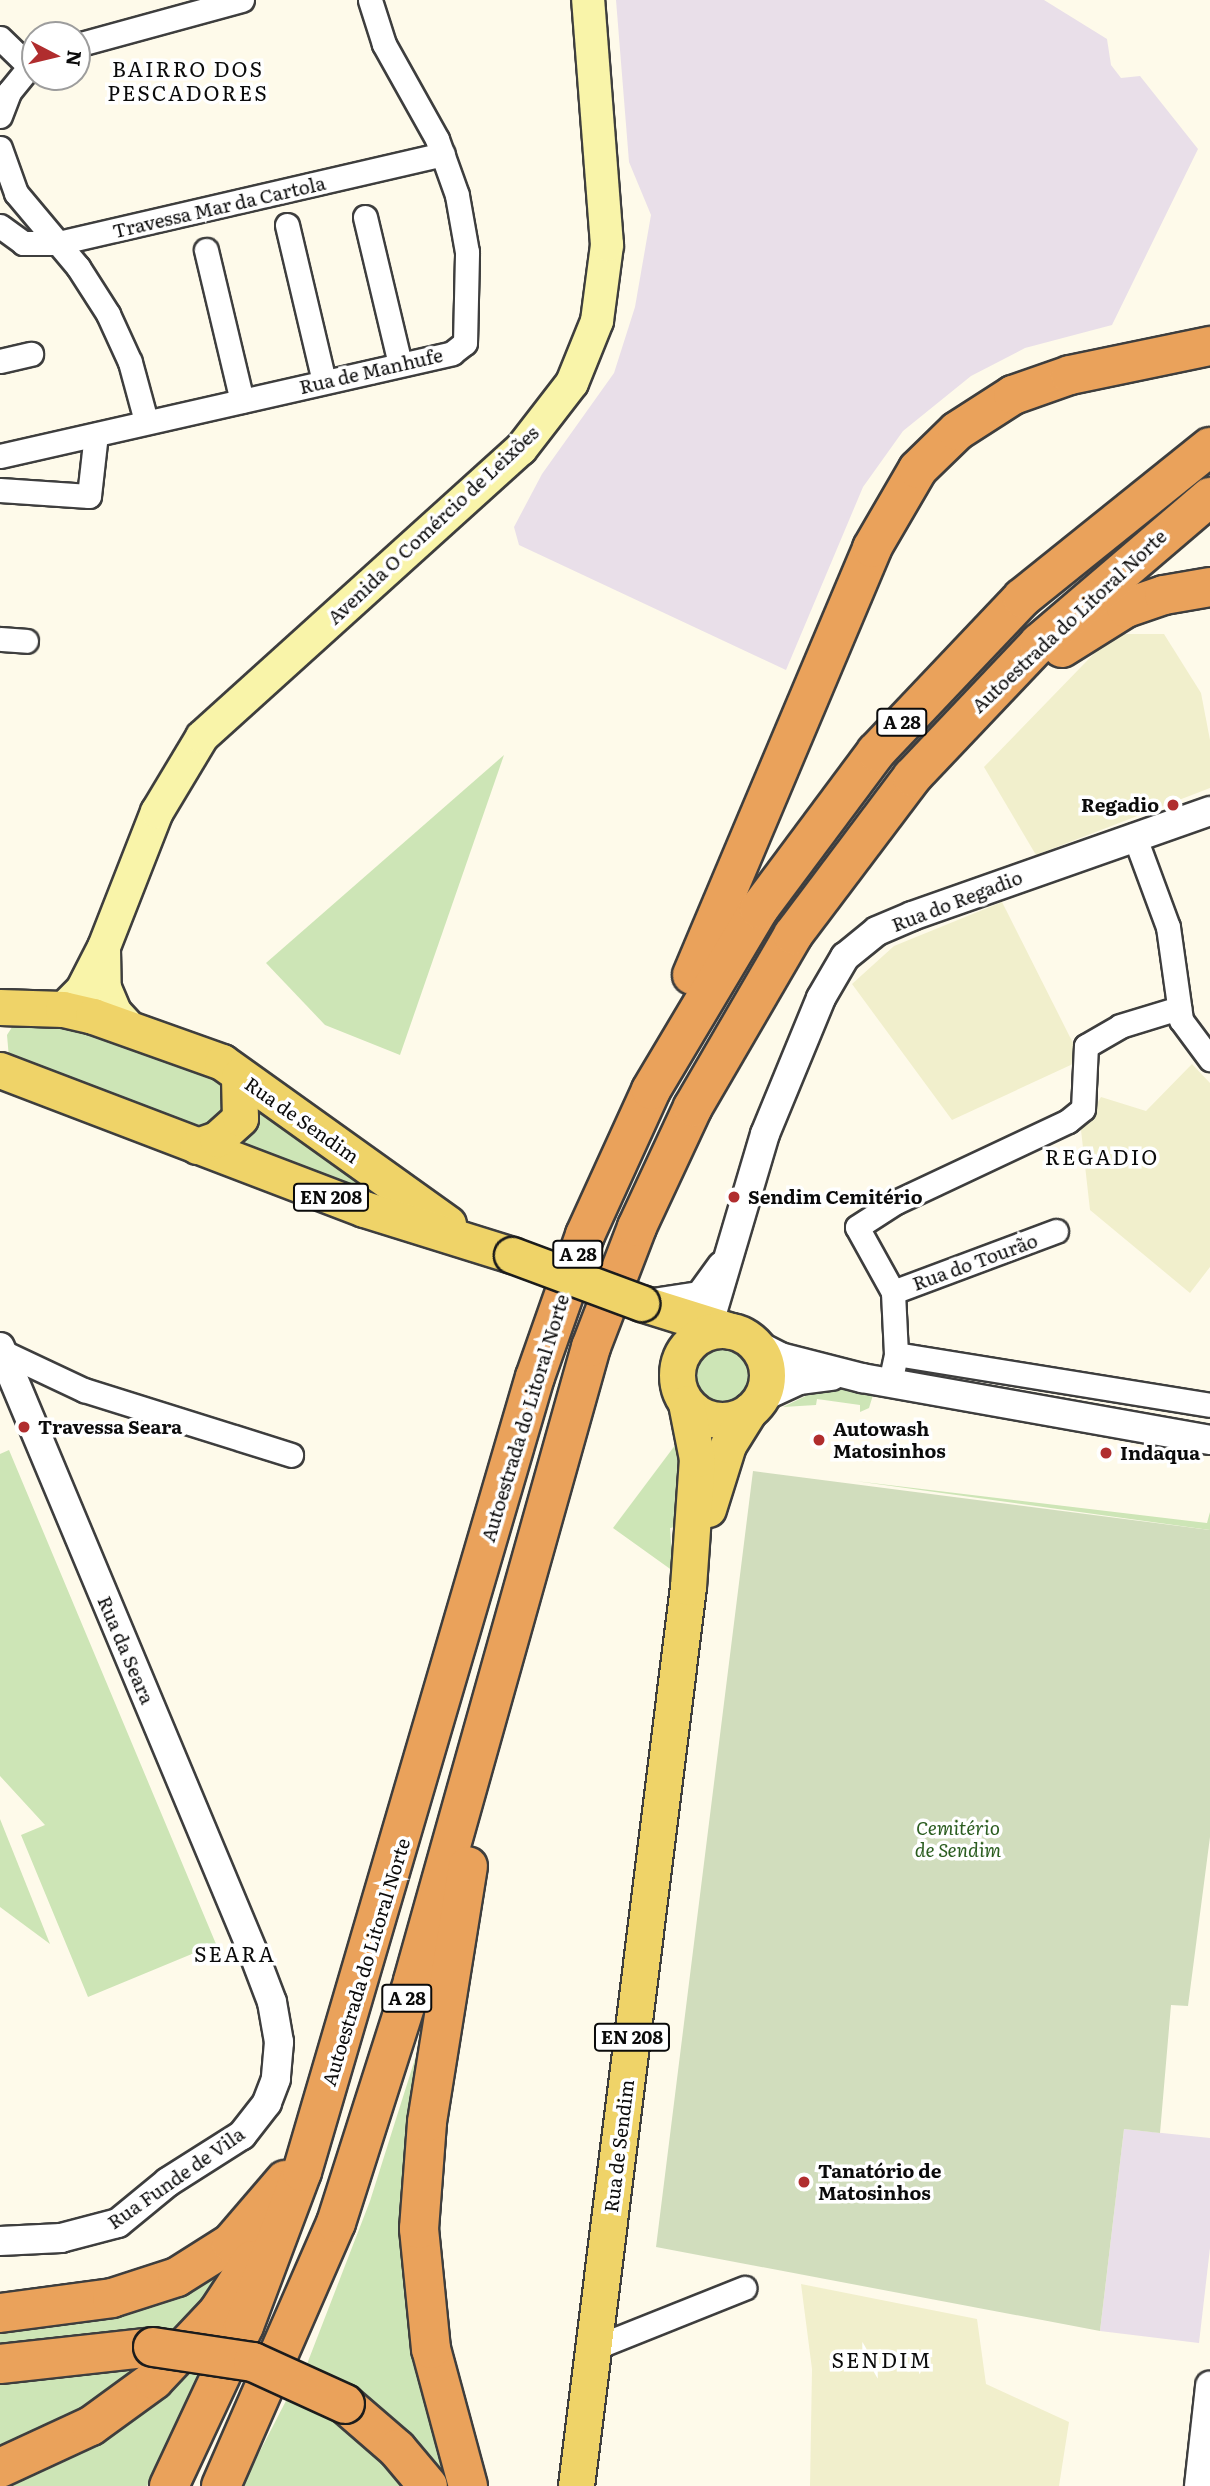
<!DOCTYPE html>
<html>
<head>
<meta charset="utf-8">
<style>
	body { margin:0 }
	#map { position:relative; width:1210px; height:2486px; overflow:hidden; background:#fefaea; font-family:Literata,serif }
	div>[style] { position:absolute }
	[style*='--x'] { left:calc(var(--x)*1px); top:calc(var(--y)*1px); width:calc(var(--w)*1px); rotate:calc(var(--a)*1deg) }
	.industrial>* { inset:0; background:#e9dfe9 }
	.farmland>* { inset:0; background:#f1efcc }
	.green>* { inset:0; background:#cde5b6 }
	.round { border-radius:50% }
	.cemetery>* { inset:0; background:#d1ddbd }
	.roads { filter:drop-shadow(2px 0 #3e3e3e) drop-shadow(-2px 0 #3e3e3e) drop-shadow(0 2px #3e3e3e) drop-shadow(0 -2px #3e3e3e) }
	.minor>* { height:23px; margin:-11.5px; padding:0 11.5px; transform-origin:11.5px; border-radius:11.5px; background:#fff }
	.tertiary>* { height:28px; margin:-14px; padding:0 14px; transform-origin:14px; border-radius:14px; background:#fff }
	.secondary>* { height:32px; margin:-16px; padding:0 16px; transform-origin:16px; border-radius:16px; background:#f9f4a9 }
	.primary>* { height:35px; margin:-17.5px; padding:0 17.5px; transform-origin:17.5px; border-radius:17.5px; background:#efd368 }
	.primary>.ring { margin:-17.5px; padding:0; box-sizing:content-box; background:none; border:35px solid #efd368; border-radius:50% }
	.motorway>* { height:38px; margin:-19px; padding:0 19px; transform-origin:19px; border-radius:19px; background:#eaa25b }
	.bridges { filter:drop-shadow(2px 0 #1c1c1c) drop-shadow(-2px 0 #1c1c1c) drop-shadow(0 2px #1c1c1c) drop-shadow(0 -2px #1c1c1c) }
	.primary-bridge>* { height:35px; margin:-17.5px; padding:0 17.5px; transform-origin:17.5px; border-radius:17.5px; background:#efd368 }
	.motorway-bridge>* { height:38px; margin:-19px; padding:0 19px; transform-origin:19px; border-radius:19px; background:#eaa25b }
	.dots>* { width:19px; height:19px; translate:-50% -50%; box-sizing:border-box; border:4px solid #fff; border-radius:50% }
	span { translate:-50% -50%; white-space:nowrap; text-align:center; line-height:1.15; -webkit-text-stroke:7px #fff; paint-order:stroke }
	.shield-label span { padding:2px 5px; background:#fff; border:2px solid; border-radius:5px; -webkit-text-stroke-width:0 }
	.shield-label { font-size:18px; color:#0b0b0b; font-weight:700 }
	.street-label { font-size:19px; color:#0b0b0b }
	.poi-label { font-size:19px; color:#0b0b0b; font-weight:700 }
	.right { translate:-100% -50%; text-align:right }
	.left { translate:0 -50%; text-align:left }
	.park-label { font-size:19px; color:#2b5d20; font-style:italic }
	.neighbourhood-label { font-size:21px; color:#0b0b0b; letter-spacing:2px }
	.north { position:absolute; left:21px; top:21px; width:70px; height:70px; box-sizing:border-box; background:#fff; border:2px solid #9d9d9d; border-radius:50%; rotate:97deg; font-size:19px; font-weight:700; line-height:28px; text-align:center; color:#0b0b0b }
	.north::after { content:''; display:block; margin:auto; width:24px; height:32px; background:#b02d2e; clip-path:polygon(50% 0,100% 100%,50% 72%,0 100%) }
</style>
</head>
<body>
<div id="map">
	<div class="industrial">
		<div style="clip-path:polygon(616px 0,1044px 0,1107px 39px,1111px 65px,1121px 78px,1140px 76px,1198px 149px,1112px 325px,1025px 348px,971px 376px,903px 431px,863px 487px,786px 670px,519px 545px,514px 527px,542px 474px,614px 373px,635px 307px,651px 215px,629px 162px)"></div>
		<div style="clip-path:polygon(1124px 2129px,1210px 2138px,1210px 2248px,1199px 2343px,1100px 2331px)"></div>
	</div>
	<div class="farmland">
		<div style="clip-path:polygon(1113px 634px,1164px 634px,1201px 693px,1210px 740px,1210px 788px,1036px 855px,984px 767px)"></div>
		<div style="clip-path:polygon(1002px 902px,1074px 1045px,1075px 1063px,952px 1120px,852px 984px,894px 946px)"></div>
		<div style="clip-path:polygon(1192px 1064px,1210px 1083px,1210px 1267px,1190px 1293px,1090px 1210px,1081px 1130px,1101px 1097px,1146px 1111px)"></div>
		<div style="clip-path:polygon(801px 2284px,977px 2319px,986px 2384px,1069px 2422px,1059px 2486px,810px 2486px,812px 2369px)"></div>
	</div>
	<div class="green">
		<div style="clip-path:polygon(504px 755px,400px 1055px,325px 1025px,266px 963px)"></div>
		<div style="clip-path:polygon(45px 1015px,227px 1081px,227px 1114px,198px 1131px,9px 1058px,7px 1035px,14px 1024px)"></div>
		<div style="clip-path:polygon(250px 1098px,364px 1180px,356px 1197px,228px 1144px)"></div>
		<div class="round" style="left:693px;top:1346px;width:56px;height:56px"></div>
		<div style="clip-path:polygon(842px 1389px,873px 1395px,869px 1408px,860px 1412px,860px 1405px,817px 1399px,816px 1405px,783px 1407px,818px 1390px)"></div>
		<div style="clip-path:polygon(685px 1432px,676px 1527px,670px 1528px,673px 1571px,613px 1528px)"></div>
		<div style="clip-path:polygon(9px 1450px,216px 1944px,88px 1997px,21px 1835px,45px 1825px,0 1776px,0 1454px)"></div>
		<div style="clip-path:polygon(855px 1481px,1207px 1523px,1210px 1512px,1210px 1530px)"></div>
		<div style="clip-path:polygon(0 1819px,50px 1944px,0 1907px)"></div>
		<div style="clip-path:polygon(434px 1999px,411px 2158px,458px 2486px,442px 2486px,330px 2378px,307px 2364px,370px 2201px)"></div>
		<div style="clip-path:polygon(236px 2259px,183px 2334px,0 2354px,0 2332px,121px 2316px,203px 2285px)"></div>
		<div style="clip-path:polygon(233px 2316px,147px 2486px,4px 2486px,138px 2417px,179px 2382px)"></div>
		<div style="clip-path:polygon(150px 2363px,132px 2383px,0 2454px,0 2382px)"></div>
		<div style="clip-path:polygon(289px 2395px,327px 2411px,413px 2486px,242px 2486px)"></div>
	</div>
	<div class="cemetery">
		<div style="clip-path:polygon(753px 1471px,1210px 1530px,1210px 1837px,1188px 2006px,1171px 2005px,1160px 2133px,1124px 2129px,1100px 2331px,656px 2247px)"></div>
	</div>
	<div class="roads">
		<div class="minor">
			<div style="--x:0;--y:38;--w:37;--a:44"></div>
			<div style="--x:77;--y:45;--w:171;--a:-15.3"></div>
			<div style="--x:0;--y:116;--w:26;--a:-69"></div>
			<div style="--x:9;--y:92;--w:41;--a:-50.9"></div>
			<div style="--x:0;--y:148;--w:48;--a:70.4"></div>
			<div style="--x:16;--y:193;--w:97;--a:50"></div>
			<div style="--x:78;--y:267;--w:56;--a:57.4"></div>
			<div style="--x:108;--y:314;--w:53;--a:65.4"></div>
			<div style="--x:130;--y:362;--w:61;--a:74.8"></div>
			<div style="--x:365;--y:217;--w:151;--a:76.6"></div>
			<div style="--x:287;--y:225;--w:160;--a:76.7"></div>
			<div style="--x:0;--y:226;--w:29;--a:36"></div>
			<div style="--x:23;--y:243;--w:35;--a:0"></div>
			<div style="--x:58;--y:243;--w:395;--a:-13"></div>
			<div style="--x:206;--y:250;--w:155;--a:76.6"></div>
			<div style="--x:0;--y:361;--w:32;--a:-13"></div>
			<div style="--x:0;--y:456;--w:464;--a:-12.8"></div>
			<div style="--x:452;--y:353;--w:16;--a:-38"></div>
			<div style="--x:465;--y:343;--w:91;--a:-88.7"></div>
			<div style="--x:467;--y:252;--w:58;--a:-100"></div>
			<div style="--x:457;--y:195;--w:59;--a:-109.7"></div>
			<div style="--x:437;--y:139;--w:109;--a:-119.2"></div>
			<div style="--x:384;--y:44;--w:46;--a:-107.7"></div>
			<div style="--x:0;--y:490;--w:89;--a:3.9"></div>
			<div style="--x:89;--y:496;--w:62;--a:-83.6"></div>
			<div style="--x:0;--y:639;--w:26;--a:4"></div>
			<div style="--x:1134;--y:835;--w:98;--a:69.7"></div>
			<div style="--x:1168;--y:927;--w:94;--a:82"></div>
			<div style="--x:1181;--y:1020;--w:49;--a:53.4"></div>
			<div style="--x:893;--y:1292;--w:174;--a:-20.5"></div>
			<div style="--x:1;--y:1351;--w:92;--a:25.2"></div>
			<div style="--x:84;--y:1390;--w:217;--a:17.4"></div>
			<div style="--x:896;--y:1354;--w:318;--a:9.2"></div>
			<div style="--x:890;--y:1383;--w:30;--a:-78"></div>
			<div style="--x:896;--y:1354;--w:62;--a:-92.8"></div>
			<div style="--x:893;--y:1292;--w:74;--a:-119"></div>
			<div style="--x:857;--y:1227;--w:46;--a:-32.7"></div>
			<div style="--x:896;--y:1202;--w:190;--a:-25.2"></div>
			<div style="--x:1068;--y:1121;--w:19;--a:-39"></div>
			<div style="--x:1083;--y:1109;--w:63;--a:-87.3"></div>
			<div style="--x:1086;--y:1046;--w:39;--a:-30"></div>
			<div style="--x:1120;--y:1026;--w:62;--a:-17"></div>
			<div style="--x:594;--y:2348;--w:162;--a:-21.8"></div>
		</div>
		<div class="tertiary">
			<div style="--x:653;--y:1303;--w:48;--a:-8.5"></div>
			<div style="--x:700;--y:1296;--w:37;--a:-54"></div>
			<div style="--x:709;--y:1323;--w:197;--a:-73.5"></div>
			<div style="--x:765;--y:1134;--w:147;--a:-67.6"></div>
			<div style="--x:821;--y:998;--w:48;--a:-59.7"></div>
			<div style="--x:845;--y:957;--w:41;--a:-39.1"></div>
			<div style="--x:877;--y:931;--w:38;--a:-23"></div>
			<div style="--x:912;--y:916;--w:316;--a:-19.4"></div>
			<div style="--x:751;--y:1342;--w:33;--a:27"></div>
			<div style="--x:780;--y:1357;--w:85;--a:14.4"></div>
			<div style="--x:862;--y:1378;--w:353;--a:10.1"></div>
			<div style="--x:0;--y:1347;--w:656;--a:67.31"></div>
			<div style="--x:253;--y:1952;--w:53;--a:69.2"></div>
			<div style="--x:272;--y:2002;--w:41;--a:80.1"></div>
			<div style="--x:279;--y:2042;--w:37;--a:95"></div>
			<div style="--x:276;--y:2079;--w:26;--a:111"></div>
			<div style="--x:267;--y:2103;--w:41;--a:128"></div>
			<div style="--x:242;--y:2135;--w:88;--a:147.6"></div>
			<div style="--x:168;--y:2182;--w:65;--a:140.6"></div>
			<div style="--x:118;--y:2223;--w:59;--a:165.3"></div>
			<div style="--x:61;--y:2238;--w:61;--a:177.2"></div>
			<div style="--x:760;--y:1398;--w:43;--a:-24.8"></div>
			<div style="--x:799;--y:1380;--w:33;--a:-7"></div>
			<div style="--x:1199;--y:2486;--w:101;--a:-83.7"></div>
		</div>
		<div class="secondary">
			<div style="--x:104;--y:949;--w:39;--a:89"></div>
			<div style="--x:105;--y:988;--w:26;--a:67"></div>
			<div style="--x:115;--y:1012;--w:18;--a:47"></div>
			<div style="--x:63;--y:1009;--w:27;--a:-45"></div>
			<div style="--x:82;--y:990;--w:48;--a:-62.9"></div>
			<div style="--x:104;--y:947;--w:145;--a:-68.6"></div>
			<div style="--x:157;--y:812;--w:87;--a:-59"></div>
			<div style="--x:202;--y:737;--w:430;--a:-42.1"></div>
			<div style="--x:521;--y:449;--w:83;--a:-52.3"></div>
			<div style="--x:572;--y:383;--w:67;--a:-68"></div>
			<div style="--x:597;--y:321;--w:77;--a:-82.5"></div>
			<div style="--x:607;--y:245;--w:246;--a:-94.4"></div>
		</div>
		<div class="primary">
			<div style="--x:0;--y:1007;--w:63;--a:1.8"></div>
			<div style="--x:63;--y:1009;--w:31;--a:13"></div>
			<div style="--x:93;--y:1016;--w:137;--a:19.6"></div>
			<div style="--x:222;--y:1062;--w:278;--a:35.6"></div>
			<div style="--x:0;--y:1070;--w:390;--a:20.9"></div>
			<div style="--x:364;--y:1209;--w:155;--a:17.3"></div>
			<div style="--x:197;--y:1146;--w:21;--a:-19"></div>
			<div style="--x:217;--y:1139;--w:31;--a:-42"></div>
			<div style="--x:240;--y:1118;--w:42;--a:-91.4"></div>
			<div style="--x:641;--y:1303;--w:94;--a:17.3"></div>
			<div class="ring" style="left:677px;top:1330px;width:55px;height:55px"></div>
			<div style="--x:708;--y:1509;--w:67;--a:-72.6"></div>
			<div style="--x:728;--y:1445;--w:40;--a:-58"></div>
			<div style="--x:576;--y:2486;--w:906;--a:-82.9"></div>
			<div style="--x:688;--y:1587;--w:128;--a:-86"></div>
			<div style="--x:697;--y:1459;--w:57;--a:-101.1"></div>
		</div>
		<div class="motorway">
			<div style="--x:1062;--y:648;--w:75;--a:-32"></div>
			<div style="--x:1126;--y:608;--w:40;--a:-18.9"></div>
			<div style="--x:1164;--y:595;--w:47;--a:-9.9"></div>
			<div style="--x:692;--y:975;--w:463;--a:-67.1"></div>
			<div style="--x:872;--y:548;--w:91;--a:-59.8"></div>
			<div style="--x:918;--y:469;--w:54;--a:-44.3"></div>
			<div style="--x:957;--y:431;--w:67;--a:-32.7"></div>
			<div style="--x:1013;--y:395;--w:60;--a:-19.3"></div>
			<div style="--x:1070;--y:375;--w:143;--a:-11.7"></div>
			<div style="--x:0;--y:2313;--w:113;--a:-7.6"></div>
			<div style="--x:112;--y:2298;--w:68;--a:-17.9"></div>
			<div style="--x:177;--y:2277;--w:64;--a:-32.2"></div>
			<div style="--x:231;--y:2243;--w:83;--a:-49.4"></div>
			<div style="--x:0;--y:2364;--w:154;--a:-6.3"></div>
			<div style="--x:345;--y:2404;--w:69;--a:40.9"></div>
			<div style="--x:397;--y:2449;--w:48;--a:50"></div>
			<div style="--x:0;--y:2468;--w:100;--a:-24.8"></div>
			<div style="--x:91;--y:2426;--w:78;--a:-36.1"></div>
			<div style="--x:154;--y:2380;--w:93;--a:-46.7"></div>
			<div style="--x:218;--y:2312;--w:62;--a:-56.8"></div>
			<div style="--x:169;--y:2486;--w:177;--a:-64.9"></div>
			<div style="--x:244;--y:2326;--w:165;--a:-69.4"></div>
			<div style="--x:302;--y:2172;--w:828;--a:-73.67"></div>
			<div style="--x:535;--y:1377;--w:151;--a:-70.6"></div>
			<div style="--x:585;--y:1235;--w:159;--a:-65.5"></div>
			<div style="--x:651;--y:1090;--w:211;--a:-59.2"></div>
			<div style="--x:759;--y:909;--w:196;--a:-53.3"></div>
			<div style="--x:876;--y:752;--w:212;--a:-46.5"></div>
			<div style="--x:1022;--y:598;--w:241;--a:-38.8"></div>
			<div style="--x:221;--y:2486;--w:287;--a:-66.4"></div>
			<div style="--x:336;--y:2223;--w:254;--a:-72.3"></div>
			<div style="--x:413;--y:1981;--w:659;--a:-74.32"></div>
			<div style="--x:591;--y:1347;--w:129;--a:-69"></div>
			<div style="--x:637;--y:1227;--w:132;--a:-65"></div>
			<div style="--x:693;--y:1107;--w:199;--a:-59.8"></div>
			<div style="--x:793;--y:935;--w:198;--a:-53"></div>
			<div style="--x:912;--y:777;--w:185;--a:-46.5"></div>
			<div style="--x:1039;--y:643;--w:225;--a:-40.5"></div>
			<div style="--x:468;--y:2486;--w:142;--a:-105.1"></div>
			<div style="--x:431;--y:2349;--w:121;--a:-95.7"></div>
			<div style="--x:419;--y:2229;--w:107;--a:-85.7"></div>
			<div style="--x:427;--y:2122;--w:259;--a:-80.9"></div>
		</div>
	</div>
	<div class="bridges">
		<div class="primary-bridge">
			<div style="--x:512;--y:1255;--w:138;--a:20.4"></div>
		</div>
		<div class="motorway-bridge">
			<div style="--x:153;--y:2347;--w:101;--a:8.5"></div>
			<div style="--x:253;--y:2362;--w:101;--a:24.5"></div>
		</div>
	</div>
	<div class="dots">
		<div style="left:1173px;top:805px;background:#b02d2e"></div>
		<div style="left:734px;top:1197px;background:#b02d2e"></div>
		<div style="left:24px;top:1427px;background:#b02d2e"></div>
		<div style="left:819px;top:1440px;background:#b02d2e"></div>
		<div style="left:1106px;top:1453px;background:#b02d2e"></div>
		<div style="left:804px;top:2182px;background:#b02d2e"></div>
	</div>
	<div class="shield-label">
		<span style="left:902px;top:722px">A 28</span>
		<span style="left:331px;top:1197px">EN 208</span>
		<span style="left:578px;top:1254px">A 28</span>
		<span style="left:407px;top:1998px">A 28</span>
		<span style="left:632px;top:2037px">EN 208</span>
	</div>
	<div class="street-label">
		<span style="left:219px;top:207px;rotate:-13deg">Travessa Mar da Cartola</span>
		<span style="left:371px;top:371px;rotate:-13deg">Rua de Manhufe</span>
		<span style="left:433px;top:525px;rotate:-43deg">Avenida O Comércio de Leixões</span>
		<span style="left:1069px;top:621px;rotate:-43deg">Autoestrada do Litoral Norte</span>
		<span style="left:957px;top:901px;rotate:-21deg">Rua do Regadio</span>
		<span style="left:302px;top:1120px;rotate:35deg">Rua de Sendim</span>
		<span style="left:975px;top:1262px;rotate:-20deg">Rua do Tourão</span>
		<span style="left:525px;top:1418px;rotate:-73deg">Autoestrada do Litoral Norte</span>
		<span style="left:126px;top:1650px;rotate:67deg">Rua da Seara</span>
		<span style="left:366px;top:1962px;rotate:-73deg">Autoestrada do Litoral Norte</span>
		<span style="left:619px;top:2146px;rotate:-83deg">Rua de Sendim</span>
		<span style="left:176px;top:2178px;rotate:-35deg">Rua Funde de Vila</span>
	</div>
	<div class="poi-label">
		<span class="right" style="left:1159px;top:805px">Regadio</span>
		<span class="left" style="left:748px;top:1197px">Sendim Cemitério</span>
		<span class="left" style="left:38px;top:1427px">Travessa Seara</span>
		<span class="left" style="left:833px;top:1440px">Autowash<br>Matosinhos</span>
		<span class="left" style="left:1120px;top:1453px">Indaqua</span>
		<span class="left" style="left:818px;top:2182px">Tanatório de<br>Matosinhos</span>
	</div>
	<div class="park-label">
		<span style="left:958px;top:1839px">Cemitério<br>de Sendim</span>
	</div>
	<div class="neighbourhood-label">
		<span style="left:188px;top:80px">BAIRRO DOS<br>PESCADORES</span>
		<span style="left:1102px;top:1156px">REGADIO</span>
		<span style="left:235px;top:1953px">SEARA</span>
		<span style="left:882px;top:2359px">SENDIM</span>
	</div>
	<div class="north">N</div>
</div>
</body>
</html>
